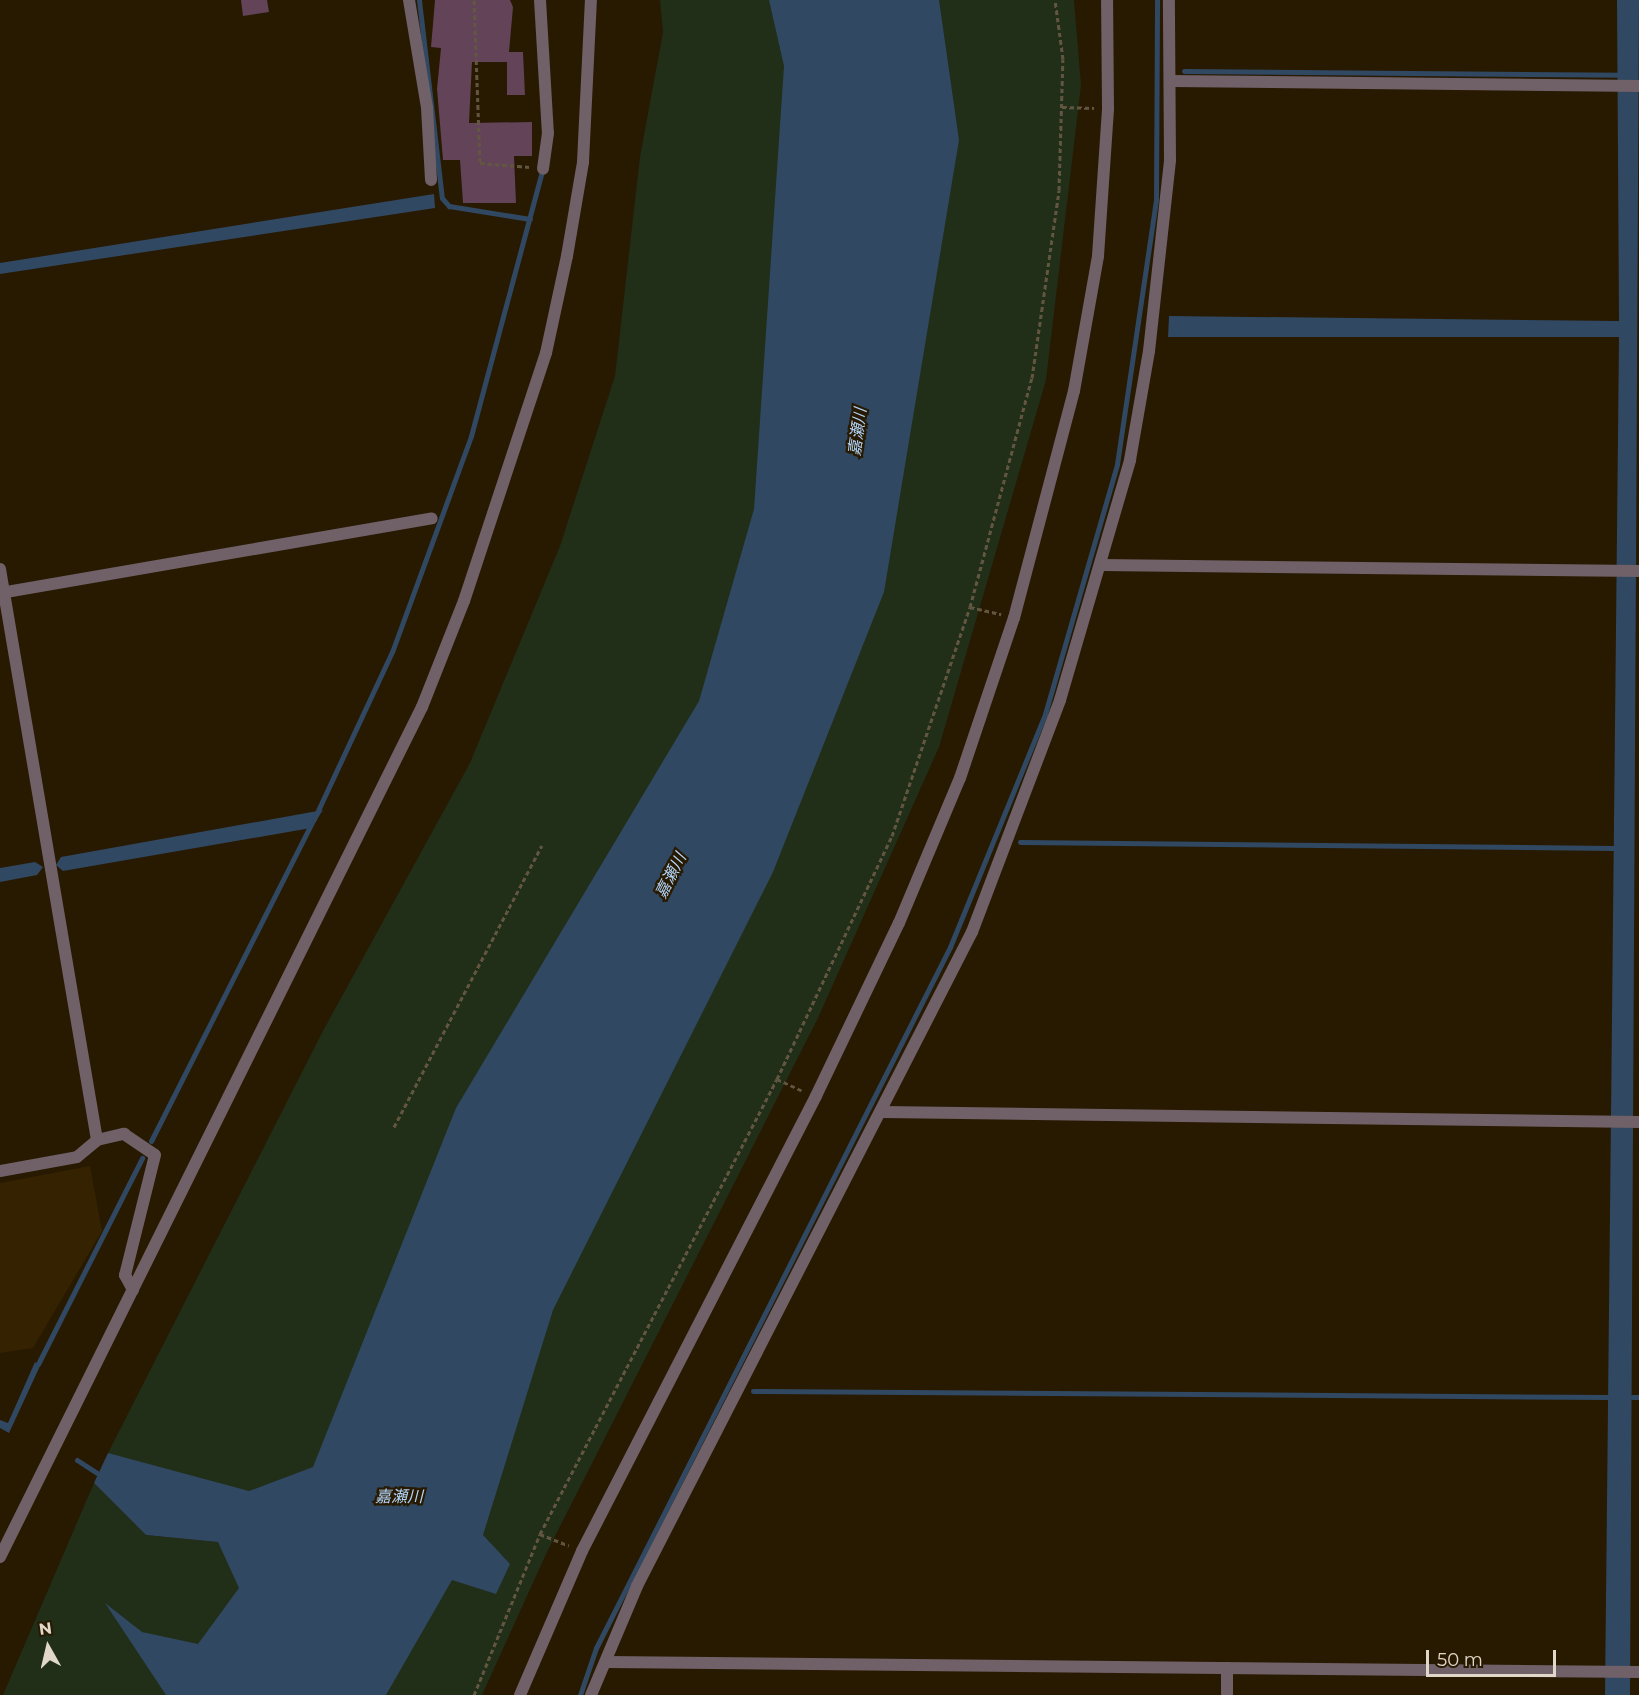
<!DOCTYPE html>
<html>
<head>
<meta charset="utf-8">
<style>
	body { margin:0 }
	#map { position:relative; width:1639px; height:1695px; overflow:hidden; background:#281901; font-family:Montserrat,"Noto Sans JP",sans-serif }
	div>[style] { position:absolute }
	[style*='--x'] { left:calc(var(--x)*1px); top:calc(var(--y)*1px); width:calc(var(--w)*1px); rotate:calc(var(--a)*1deg) }
	.built>* { inset:0; background:#352200 }
	.green>* { inset:0; background:#212e18 }
	.water>* { inset:0; background:#304861 }
	.stream>* { height:5px; margin:-2.5px; padding:0 2.5px; transform-origin:2.5px; border-radius:2.5px; background:#304861 }
	.building>* { inset:0; background:#624357 }
	.path>* { height:3px; margin-top:-1.5px; transform-origin:0; background:repeating-linear-gradient(90deg,#635641 0 4.5px,transparent 0 7.5px) }
	.street>* { height:12px; margin:-6px; padding:0 6px; transform-origin:6px; border-radius:6px; background:#706067 }
	span { translate:-50% -50%; white-space:nowrap; text-align:center; line-height:1.15; -webkit-text-stroke:4.5px #281901; paint-order:stroke }
	.water-label { font-size:16px; color:#b2d6fb; font-style:italic }
	.north { position:absolute; left:18px; top:1617px; width:60px; height:60px; -webkit-text-stroke:4px #281901; paint-order:stroke; rotate:352deg; font-size:16px; font-weight:700; line-height:24px; text-align:center; color:#e2d8c9 }
	.north::after { content:''; display:block; margin:auto; width:21px; height:27px; background:#e2d8c9; clip-path:polygon(50% 0,100% 100%,50% 72%,0 100%) }
	.scale { position:absolute; left:1426px; top:1650px; width:130px; height:27px; box-sizing:border-box; border:3px solid #e2d8c9; border-top:0; padding-left:8px; font-size:18px; line-height:21px; white-space:nowrap; color:#e2d8c9; -webkit-text-stroke:4px #281901; paint-order:stroke }
</style>
</head>
<body>
<div id="map">
	<div class="built">
		<div style="clip-path:polygon(90px 1166px,102px 1231px,33px 1348px,0 1353px,0 1183px)"></div>
	</div>
	<div class="green">
		<div style="clip-path:polygon(660px 0,786px 0,772px 514px,703px 725px,317px 1498px,261px 1505px,138px 1474px,108px 1453px,324px 1029px,470px 763px,560px 546px,615px 376px,640px 157px,663px 32px)"></div>
		<div style="clip-path:polygon(922px 0,1074px 0,1081px 85px,1046px 380px,939px 747px,818px 1018px,547px 1552px,482px 1695px,352px 1695px,454px 1528px)"></div>
		<div style="clip-path:polygon(94px 1483px,146px 1535px,218px 1542px,264px 1582px,188px 1695px,3px 1695px)"></div>
	</div>
	<div class="water">
		<div style="clip-path:polygon(769px 0,939px 0,959px 140px,884px 592px,773px 872px,553px 1310px,483px 1535px,510px 1564px,496px 1594px,452px 1580px,386px 1695px,166px 1695px,105px 1603px,142px 1632px,198px 1644px,239px 1588px,218px 1542px,146px 1535px,94px 1483px,108px 1453px,249px 1491px,313px 1467px,456px 1108px,699px 701px,754px 509px,784px 66px)"></div>
		<div style="clip-path:polygon(1617px 0,1639px 0,1630px 1695px,1605px 1695px,1619px 337px,1168px 337px,1169px 316px,1619px 321px)"></div>
		<div style="clip-path:polygon(434px 194px,435px 208px,0 274px,0 263px)"></div>
		<div style="clip-path:polygon(323px 810px,311px 828px,63px 871px,56px 865px,61px 857px)"></div>
		<div style="clip-path:polygon(35px 862px,43px 867px,37px 875px,0 882px,0 868px)"></div>
		<div style="clip-path:polygon(35px 1362px,40px 1366px,9px 1433px,0 1428px,0 1420px,8px 1423px)"></div>
	</div>
	<div class="stream">
		<div style="--x:419;--y:0;--w:199;--a:83.4"></div>
		<div style="--x:442;--y:198;--w:11;--a:49"></div>
		<div style="--x:449;--y:206;--w:82;--a:9.1"></div>
		<div style="--x:1184;--y:71;--w:440;--a:0.5"></div>
		<div style="--x:1020;--y:842;--w:594;--a:0.58"></div>
		<div style="--x:151;--y:1141;--w:361;--a:-63.2"></div>
		<div style="--x:314;--y:819;--w:184;--a:-65"></div>
		<div style="--x:392;--y:652;--w:230;--a:-69.9"></div>
		<div style="--x:471;--y:436;--w:271;--a:-75"></div>
		<div style="--x:38;--y:1364;--w:231;--a:-63.2"></div>
		<div style="--x:753;--y:1391;--w:855;--a:0.4"></div>
		<div style="--x:1632;--y:1397;--w:7;--a:0"></div>
		<div style="--x:77;--y:1460;--w:31;--a:33"></div>
		<div style="--x:580;--y:1695;--w:50;--a:-71.2"></div>
		<div style="--x:596;--y:1648;--w:785;--a:-63.21"></div>
		<div style="--x:950;--y:947;--w:252;--a:-67.8"></div>
		<div style="--x:1045;--y:714;--w:260;--a:-73.9"></div>
		<div style="--x:1117;--y:464;--w:266;--a:-81.6"></div>
		<div style="--x:1156;--y:201;--w:201;--a:-89.7"></div>
	</div>
	<div class="building">
		<div style="clip-path:polygon(241px 0,267px 0,269px 12px,243px 16px)"></div>
		<div style="clip-path:polygon(435px 0,510px 0,513px 7px,509px 52px,523px 52px,525px 95px,507px 95px,507px 62px,472px 62px,469px 123px,532px 122px,532px 156px,514px 156px,516px 203px,463px 203px,460px 160px,443px 160px,437px 89px,441px 48px,431px 47px)"></div>
	</div>
	<div class="path">
		<div style="--x:474;--y:0;--w:163;--a:87.9"></div>
		<div style="--x:480;--y:163;--w:50;--a:4.6"></div>
		<div style="--x:1062;--y:107;--w:32;--a:2"></div>
		<div style="--x:970;--y:607;--w:32;--a:13"></div>
		<div style="--x:777;--y:1079;--w:29;--a:25"></div>
		<div style="--x:394;--y:1127;--w:318;--a:-62.3"></div>
		<div style="--x:540;--y:1534;--w:31;--a:22"></div>
		<div style="--x:474;--y:1695;--w:174;--a:-67.7"></div>
		<div style="--x:540;--y:1534;--w:513;--a:-62.49"></div>
		<div style="--x:777;--y:1079;--w:269;--a:-64.7"></div>
		<div style="--x:892;--y:836;--w:242;--a:-71.2"></div>
		<div style="--x:970;--y:607;--w:237;--a:-74.9"></div>
		<div style="--x:1032;--y:378;--w:190;--a:-81.8"></div>
		<div style="--x:1059;--y:190;--w:131;--a:-88.3"></div>
		<div style="--x:1063;--y:59;--w:60;--a:-97.7"></div>
	</div>
	<div class="street">
		<div style="--x:409;--y:0;--w:109;--a:80.5"></div>
		<div style="--x:427;--y:108;--w:72;--a:86.8"></div>
		<div style="--x:540;--y:0;--w:133;--a:86.6"></div>
		<div style="--x:548;--y:133;--w:36;--a:98"></div>
		<div style="--x:1171;--y:81;--w:468;--a:0.6"></div>
		<div style="--x:1101;--y:565;--w:538;--a:0.64"></div>
		<div style="--x:0;--y:569;--w:579;--a:80.36"></div>
		<div style="--x:0;--y:593;--w:438;--a:-9.8"></div>
		<div style="--x:883;--y:1112;--w:756;--a:0.76"></div>
		<div style="--x:0;--y:1171;--w:78;--a:-10.3"></div>
		<div style="--x:77;--y:1157;--w:26;--a:-40"></div>
		<div style="--x:97;--y:1140;--w:28;--a:-13"></div>
		<div style="--x:124;--y:1134;--w:37;--a:34"></div>
		<div style="--x:155;--y:1155;--w:124;--a:104"></div>
		<div style="--x:125;--y:1275;--w:17;--a:62"></div>
		<div style="--x:0;--y:1557;--w:949;--a:-63.6"></div>
		<div style="--x:422;--y:707;--w:114;--a:-68.4"></div>
		<div style="--x:464;--y:601;--w:261;--a:-71.7"></div>
		<div style="--x:546;--y:353;--w:99;--a:-77.8"></div>
		<div style="--x:567;--y:256;--w:95;--a:-80.3"></div>
		<div style="--x:583;--y:162;--w:162;--a:-87.2"></div>
		<div style="--x:607;--y:1662;--w:1032;--a:0.56"></div>
		<div style="--x:520;--y:1695;--w:157;--a:-66.7"></div>
		<div style="--x:582;--y:1551;--w:512;--a:-62.78"></div>
		<div style="--x:816;--y:1096;--w:192;--a:-64.4"></div>
		<div style="--x:899;--y:923;--w:157;--a:-67.2"></div>
		<div style="--x:960;--y:778;--w:169;--a:-71.4"></div>
		<div style="--x:1014;--y:618;--w:235;--a:-75.2"></div>
		<div style="--x:1074;--y:391;--w:137;--a:-79.9"></div>
		<div style="--x:1098;--y:256;--w:148;--a:-86.1"></div>
		<div style="--x:1108;--y:108;--w:108;--a:-90.5"></div>
		<div style="--x:591;--y:1695;--w:118;--a:-67.1"></div>
		<div style="--x:637;--y:1586;--w:735;--a:-62.88"></div>
		<div style="--x:972;--y:932;--w:248;--a:-69.2"></div>
		<div style="--x:1060;--y:700;--w:250;--a:-73.7"></div>
		<div style="--x:1130;--y:460;--w:111;--a:-80.1"></div>
		<div style="--x:1149;--y:351;--w:192;--a:-83.7"></div>
		<div style="--x:1170;--y:160;--w:160;--a:-90.4"></div>
		<div style="--x:1227;--y:1695;--w:27;--a:-90"></div>
	</div>
	<div class="water-label">
		<span style="left:858px;top:432px;rotate:-82deg">嘉瀬川</span>
		<span style="left:671px;top:876px;rotate:-63deg">嘉瀬川</span>
		<span style="left:399px;top:1497px">嘉瀬川</span>
	</div>
	<div class="north">N</div>
	<div class="scale">50 m</div>
</div>
</body>
</html>
